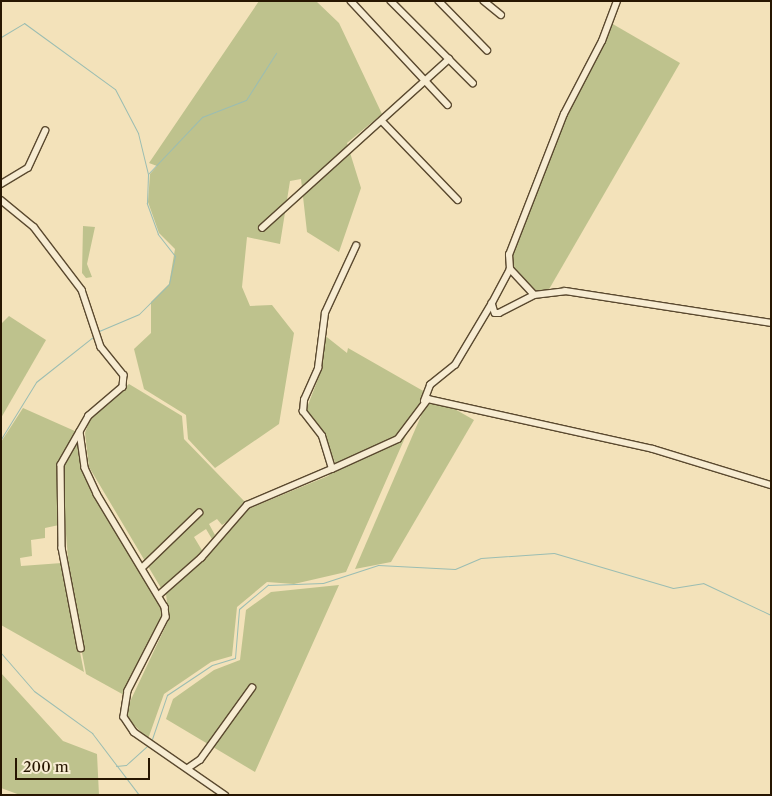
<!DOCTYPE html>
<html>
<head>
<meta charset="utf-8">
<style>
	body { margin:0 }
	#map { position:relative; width:772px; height:796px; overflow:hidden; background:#f3e2ba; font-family:"Libre Caslon Text",serif }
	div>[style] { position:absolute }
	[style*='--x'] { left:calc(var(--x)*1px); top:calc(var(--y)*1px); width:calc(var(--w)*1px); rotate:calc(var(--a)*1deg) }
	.green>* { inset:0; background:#bec28d }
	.stream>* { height:1px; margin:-0.5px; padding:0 0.5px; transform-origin:0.5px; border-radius:0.5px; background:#9bbdb2 }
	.roads { filter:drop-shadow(1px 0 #5a492f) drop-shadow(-1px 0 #5a492f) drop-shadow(0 1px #5a492f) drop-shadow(0 -1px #5a492f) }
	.minor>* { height:5.5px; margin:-2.75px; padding:0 2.75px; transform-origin:2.75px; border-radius:2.75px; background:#f7ecd2 }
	span { translate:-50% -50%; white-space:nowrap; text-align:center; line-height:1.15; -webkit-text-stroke:4px #f7ecd2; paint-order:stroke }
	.frame { position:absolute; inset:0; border:2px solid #271601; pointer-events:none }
	.scale { position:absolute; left:15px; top:758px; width:135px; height:22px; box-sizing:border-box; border:2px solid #271601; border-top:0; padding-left:6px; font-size:15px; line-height:18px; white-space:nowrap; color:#271601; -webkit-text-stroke:4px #f7ecd2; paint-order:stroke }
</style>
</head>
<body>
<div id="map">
	<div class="green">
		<div style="clip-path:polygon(259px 1px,316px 1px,339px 23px,382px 114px,347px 143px,361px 188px,339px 252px,307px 232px,301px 179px,290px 181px,280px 244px,247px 237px,242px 287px,250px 306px,272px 305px,294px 333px,279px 424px,215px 468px,188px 439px,186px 415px,144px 389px,134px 349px,151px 333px,151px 302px,169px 284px,175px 249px,159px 233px,148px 202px,150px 174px,157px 166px,149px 163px)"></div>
		<div style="clip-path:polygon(611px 23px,680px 63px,548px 291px,535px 293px,513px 270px,512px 253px,566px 115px)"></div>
		<div style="clip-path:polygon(83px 226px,95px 227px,87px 264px,92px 277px,86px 278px,82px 273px)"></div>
		<div style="clip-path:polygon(9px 316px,46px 340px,1px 418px,1px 324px)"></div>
		<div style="clip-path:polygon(323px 334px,347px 353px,348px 348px,425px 392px,346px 572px,294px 584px,267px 582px,237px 607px,232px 656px,211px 662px,164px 694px,148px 739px,128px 719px,127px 708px,169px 619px,166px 594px,211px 552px,248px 509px,328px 476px,337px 468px,325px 436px,306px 410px,320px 374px)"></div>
		<div style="clip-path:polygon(129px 384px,182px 416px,184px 439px,245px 502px,233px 518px,222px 525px,217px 519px,209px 524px,215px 535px,212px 539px,206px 529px,194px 537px,203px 552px,161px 588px,89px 467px,85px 433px,90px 419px)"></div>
		<div style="clip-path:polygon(430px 395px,474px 420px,391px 562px,355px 569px)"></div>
		<div style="clip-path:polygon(23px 408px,77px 432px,59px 466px,59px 525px,45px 528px,45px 538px,31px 540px,32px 556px,20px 558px,21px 566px,62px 563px,84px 672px,1px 625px,1px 442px)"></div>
		<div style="clip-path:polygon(78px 436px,82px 464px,163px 607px,164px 617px,124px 695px,86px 674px,71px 595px,62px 485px,64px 465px)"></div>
		<div style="clip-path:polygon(339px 585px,255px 772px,166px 719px,173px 699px,214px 670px,240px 660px,246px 610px,271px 592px)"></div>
		<div style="clip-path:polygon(1px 673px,63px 741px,97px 754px,99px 795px,20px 795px,1px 788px)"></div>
	</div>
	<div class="stream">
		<div style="--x:1;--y:37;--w:27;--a:-31"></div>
		<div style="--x:24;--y:23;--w:112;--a:36"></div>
		<div style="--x:115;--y:89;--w:50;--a:62.4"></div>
		<div style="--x:138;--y:133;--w:42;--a:76.3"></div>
		<div style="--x:148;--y:174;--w:79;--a:-46.5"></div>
		<div style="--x:202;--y:117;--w:47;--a:-21.1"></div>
		<div style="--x:246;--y:100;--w:56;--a:-57.4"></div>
		<div style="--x:99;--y:331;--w:43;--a:-23"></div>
		<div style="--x:139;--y:314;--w:42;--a:-45"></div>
		<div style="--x:169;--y:284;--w:29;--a:-78"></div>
		<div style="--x:175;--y:256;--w:28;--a:-128"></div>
		<div style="--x:158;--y:234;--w:33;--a:-110"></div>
		<div style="--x:147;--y:203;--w:29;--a:-88"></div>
		<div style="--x:1;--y:439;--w:67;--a:-58.4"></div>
		<div style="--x:36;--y:382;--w:74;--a:-38.4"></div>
		<div style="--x:1;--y:653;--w:50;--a:49"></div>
		<div style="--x:34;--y:691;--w:72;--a:35.9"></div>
		<div style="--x:92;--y:733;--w:78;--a:52.8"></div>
		<div style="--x:151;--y:742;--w:50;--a:-71.2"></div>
		<div style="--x:167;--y:695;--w:54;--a:-33.7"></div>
		<div style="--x:212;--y:665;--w:24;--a:-17"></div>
		<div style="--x:235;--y:658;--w:49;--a:-85.3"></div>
		<div style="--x:239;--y:609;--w:38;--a:-40"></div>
		<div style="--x:268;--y:585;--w:55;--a:-2.1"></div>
		<div style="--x:323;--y:583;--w:58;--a:-18.1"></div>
		<div style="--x:378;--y:565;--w:77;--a:3"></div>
		<div style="--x:455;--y:569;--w:28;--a:-23"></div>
		<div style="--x:481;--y:558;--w:73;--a:-3.9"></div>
		<div style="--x:554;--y:553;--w:124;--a:16.4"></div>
		<div style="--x:673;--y:588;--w:30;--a:-9"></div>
		<div style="--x:703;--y:583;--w:75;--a:25.2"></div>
		<div style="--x:116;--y:766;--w:10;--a:-6"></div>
		<div style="--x:126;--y:765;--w:30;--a:-42"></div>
	</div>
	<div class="roads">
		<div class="minor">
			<div style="--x:351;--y:1;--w:142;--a:47"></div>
			<div style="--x:391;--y:1;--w:116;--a:45"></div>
			<div style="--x:439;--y:1;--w:69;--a:45.6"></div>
			<div style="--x:484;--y:1;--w:22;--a:39"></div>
			<div style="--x:383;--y:122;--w:108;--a:46.1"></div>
			<div style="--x:1;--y:184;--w:31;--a:-31"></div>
			<div style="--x:28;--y:168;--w:41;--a:-65.3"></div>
			<div style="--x:1;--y:200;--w:43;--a:39.3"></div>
			<div style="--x:34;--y:227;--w:79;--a:52.7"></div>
			<div style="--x:82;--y:290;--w:60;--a:71.6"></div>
			<div style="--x:101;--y:347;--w:36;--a:51"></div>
			<div style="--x:124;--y:375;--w:12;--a:95"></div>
			<div style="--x:123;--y:387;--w:45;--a:139.5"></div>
			<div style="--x:89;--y:416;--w:56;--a:119.7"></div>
			<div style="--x:61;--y:465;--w:83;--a:89.3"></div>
			<div style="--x:62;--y:548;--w:102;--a:79.2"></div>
			<div style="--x:262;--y:228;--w:252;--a:-42.1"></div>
			<div style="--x:534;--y:295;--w:35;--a:-133"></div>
			<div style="--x:510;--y:269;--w:14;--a:-94"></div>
			<div style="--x:509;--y:255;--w:151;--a:-68.7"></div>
			<div style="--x:564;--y:114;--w:82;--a:-62.5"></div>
			<div style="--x:602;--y:41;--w:43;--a:-69.4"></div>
			<div style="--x:492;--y:303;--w:38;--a:-62"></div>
			<div style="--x:424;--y:401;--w:17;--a:-69"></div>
			<div style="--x:430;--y:385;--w:32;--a:-39"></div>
			<div style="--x:455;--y:365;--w:72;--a:-59.2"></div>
			<div style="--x:492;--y:303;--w:10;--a:73"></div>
			<div style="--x:495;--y:313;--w:4;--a:0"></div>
			<div style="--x:499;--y:313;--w:39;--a:-27"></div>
			<div style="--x:534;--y:295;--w:31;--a:-7"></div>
			<div style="--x:565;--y:291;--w:208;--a:8.8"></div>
			<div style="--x:80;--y:432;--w:36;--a:82"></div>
			<div style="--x:85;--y:468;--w:29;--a:65"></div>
			<div style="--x:97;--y:494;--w:132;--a:59"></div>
			<div style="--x:165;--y:607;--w:10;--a:84"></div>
			<div style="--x:166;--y:617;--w:83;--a:117.2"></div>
			<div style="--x:128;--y:691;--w:26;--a:99"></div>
			<div style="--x:124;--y:717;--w:18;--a:56"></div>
			<div style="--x:134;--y:732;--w:111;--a:34.7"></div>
			<div style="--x:332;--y:469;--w:72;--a:-24.4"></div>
			<div style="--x:398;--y:439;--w:50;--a:-53.1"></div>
			<div style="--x:428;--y:399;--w:230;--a:12.5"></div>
			<div style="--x:653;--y:449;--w:123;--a:17"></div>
			<div style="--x:143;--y:567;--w:78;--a:-44"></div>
			<div style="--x:160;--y:594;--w:55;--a:-41.3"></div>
			<div style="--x:201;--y:558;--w:70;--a:-49"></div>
			<div style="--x:247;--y:505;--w:92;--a:-23"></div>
			<div style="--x:332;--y:469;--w:34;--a:-107"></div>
			<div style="--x:322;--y:436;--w:31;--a:-128"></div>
			<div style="--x:303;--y:412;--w:12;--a:-85"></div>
			<div style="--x:304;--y:400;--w:35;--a:-66"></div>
			<div style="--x:318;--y:368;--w:55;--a:-82.7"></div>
			<div style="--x:325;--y:313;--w:74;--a:-65.2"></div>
			<div style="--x:188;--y:768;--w:14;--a:-34"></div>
			<div style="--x:200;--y:760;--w:89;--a:-54.2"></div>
		</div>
	</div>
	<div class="frame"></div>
	<div class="scale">200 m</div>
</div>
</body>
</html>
